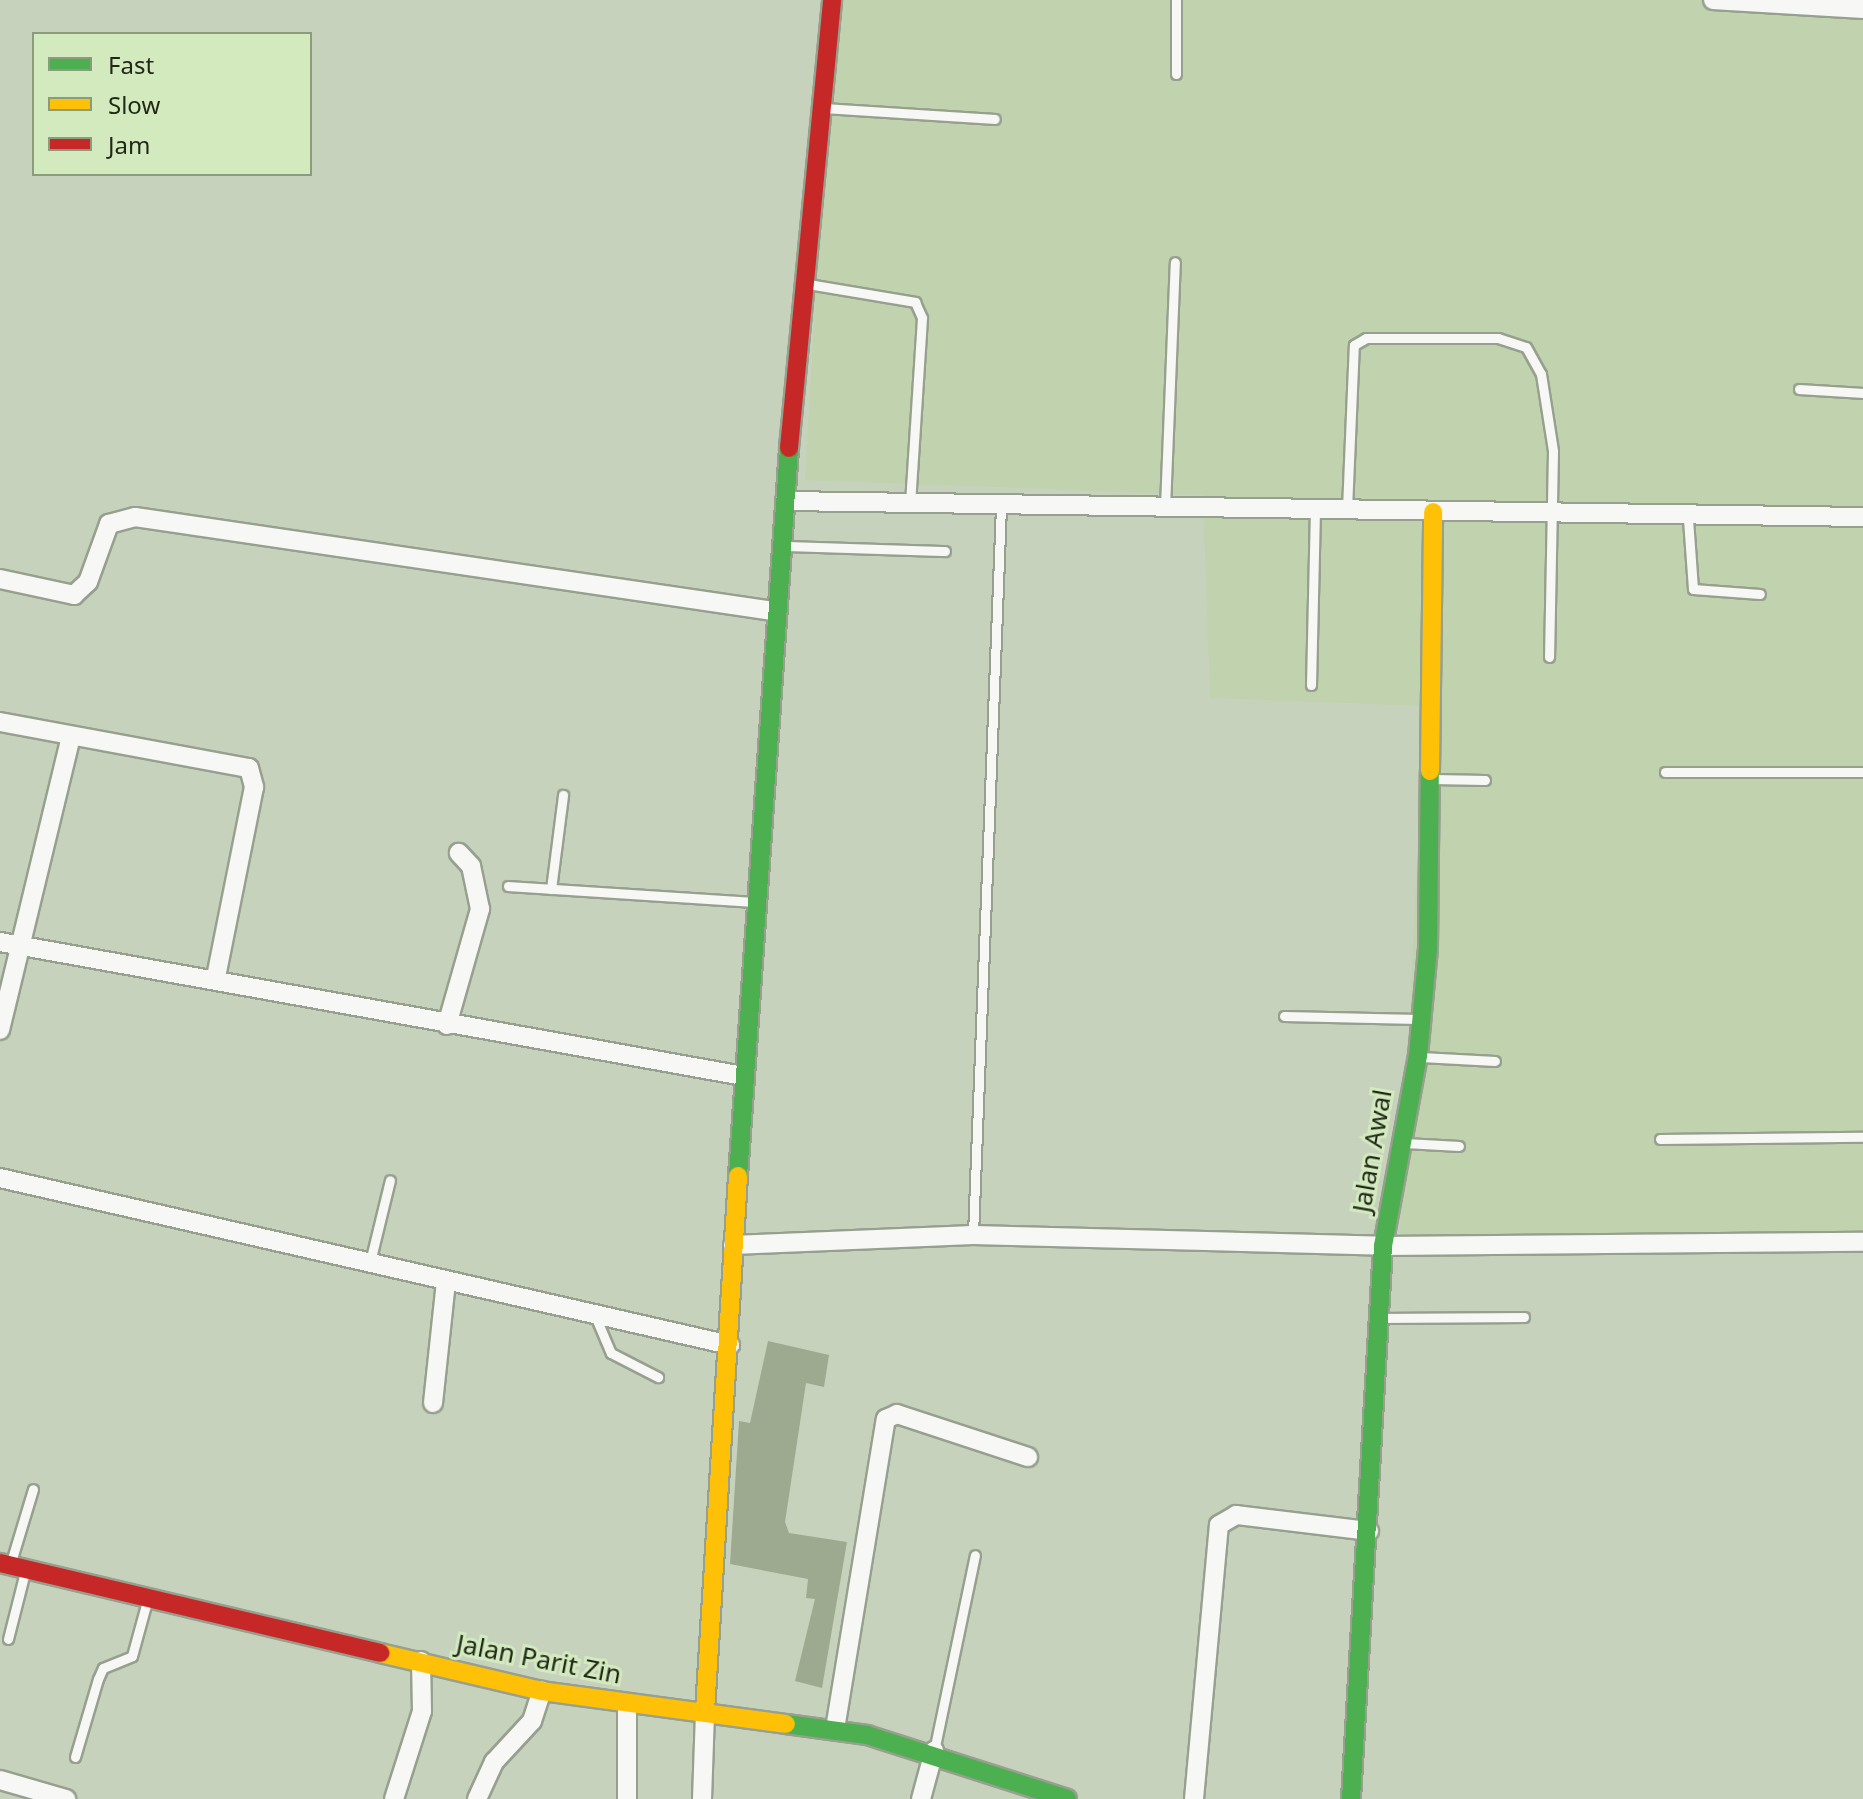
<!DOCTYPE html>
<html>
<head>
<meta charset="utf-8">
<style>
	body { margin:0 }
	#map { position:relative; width:1863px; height:1799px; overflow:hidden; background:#c7d2bc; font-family:"Noto Sans",sans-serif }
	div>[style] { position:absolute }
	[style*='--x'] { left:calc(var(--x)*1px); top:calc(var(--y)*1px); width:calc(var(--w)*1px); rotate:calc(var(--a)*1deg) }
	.built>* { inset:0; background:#c0d3ae }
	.building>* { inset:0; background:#9daa8f }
	.roads { filter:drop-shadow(2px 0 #97a08f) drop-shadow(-2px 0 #97a08f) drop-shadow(0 2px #97a08f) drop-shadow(0 -2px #97a08f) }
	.lane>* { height:9px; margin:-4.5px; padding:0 4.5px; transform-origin:4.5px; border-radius:4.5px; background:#f7f8f5 }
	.street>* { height:18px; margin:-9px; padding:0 9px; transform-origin:9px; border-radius:9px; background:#f7f8f5 }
	.fast>* { height:18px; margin:-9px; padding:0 9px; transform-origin:9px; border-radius:9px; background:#4caf50 }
	.slow>* { height:18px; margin:-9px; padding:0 9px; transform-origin:9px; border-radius:9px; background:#ffc107 }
	.jam>* { height:18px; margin:-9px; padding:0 9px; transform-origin:9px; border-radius:9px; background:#c62828 }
	span { translate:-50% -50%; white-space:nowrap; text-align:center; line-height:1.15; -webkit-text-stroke:6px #d3eabf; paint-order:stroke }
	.street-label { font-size:26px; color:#1f2717 }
	.legend { position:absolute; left:32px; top:32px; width:280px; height:144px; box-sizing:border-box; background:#d3eabf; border:2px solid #8b9c7c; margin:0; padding:10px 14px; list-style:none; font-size:24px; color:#1f2717 }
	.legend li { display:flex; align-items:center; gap:16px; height:40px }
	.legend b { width:40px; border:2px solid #8b9c7c }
</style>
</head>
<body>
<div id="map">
	<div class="built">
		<div style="clip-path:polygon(832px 0,1863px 0,1863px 1238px,1399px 1247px,1424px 706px,1210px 698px,1203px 495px,805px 480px)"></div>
	</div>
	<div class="building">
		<div style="clip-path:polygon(768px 1341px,829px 1355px,824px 1387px,806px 1383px,785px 1522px,789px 1533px,847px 1542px,822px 1688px,795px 1681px,815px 1599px,806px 1598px,808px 1579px,730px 1564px,739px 1421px,750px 1423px)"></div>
	</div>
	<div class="roads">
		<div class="lane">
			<div style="--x:1176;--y:74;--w:74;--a:-90"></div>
			<div style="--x:824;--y:108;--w:171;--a:3.7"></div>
			<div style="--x:808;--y:284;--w:109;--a:9.5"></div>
			<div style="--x:915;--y:302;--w:17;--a:66"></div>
			<div style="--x:922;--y:318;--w:185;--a:93.7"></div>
			<div style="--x:1799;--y:389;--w:64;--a:3.6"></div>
			<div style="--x:1165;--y:507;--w:245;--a:-87.7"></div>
			<div style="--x:1347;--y:509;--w:164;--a:-87.6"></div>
			<div style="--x:1354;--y:345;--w:14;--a:-30"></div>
			<div style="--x:1366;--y:338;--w:132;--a:0"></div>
			<div style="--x:1498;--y:338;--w:29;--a:18"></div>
			<div style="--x:1526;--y:347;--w:31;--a:61"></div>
			<div style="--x:1541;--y:374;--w:78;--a:81.1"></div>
			<div style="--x:1553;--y:451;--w:206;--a:91.1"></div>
			<div style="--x:1688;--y:519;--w:70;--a:85.9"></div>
			<div style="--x:1693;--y:589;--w:67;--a:4.3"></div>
			<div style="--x:783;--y:546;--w:162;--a:1.8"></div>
			<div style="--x:1311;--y:685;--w:174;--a:-88.7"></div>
			<div style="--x:1665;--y:772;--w:198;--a:0"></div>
			<div style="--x:1433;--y:779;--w:52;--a:1.1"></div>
			<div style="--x:508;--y:886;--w:246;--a:3.7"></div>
			<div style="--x:551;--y:889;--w:95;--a:-82.7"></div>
			<div style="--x:1284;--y:1016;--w:134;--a:1.3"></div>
			<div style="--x:1421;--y:1057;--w:74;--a:3.1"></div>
			<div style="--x:1660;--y:1139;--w:203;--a:-0.6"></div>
			<div style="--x:1405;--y:1143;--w:54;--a:3.2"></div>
			<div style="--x:973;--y:1235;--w:729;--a:-87.8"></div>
			<div style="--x:370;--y:1262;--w:84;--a:-76.3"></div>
			<div style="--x:596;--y:1318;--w:38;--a:67"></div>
			<div style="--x:611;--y:1353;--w:53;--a:27.1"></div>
			<div style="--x:1380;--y:1318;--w:144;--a:-0.4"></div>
			<div style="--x:11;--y:1562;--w:76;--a:-73.2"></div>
			<div style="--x:8;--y:1639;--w:69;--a:-75.8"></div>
			<div style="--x:934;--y:1751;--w:200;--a:-78.2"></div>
			<div style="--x:75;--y:1757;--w:81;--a:-73.6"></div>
			<div style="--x:98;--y:1679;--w:12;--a:-66"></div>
			<div style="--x:103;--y:1668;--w:31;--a:-22"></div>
			<div style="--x:132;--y:1656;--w:57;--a:-74.7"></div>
		</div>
		<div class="street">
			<div style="--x:1713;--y:0;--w:150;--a:3.4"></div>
			<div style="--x:785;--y:501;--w:1078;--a:0.85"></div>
			<div style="--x:0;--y:579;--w:76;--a:12.2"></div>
			<div style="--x:74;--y:595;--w:19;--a:-43"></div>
			<div style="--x:88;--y:582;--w:62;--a:-70.1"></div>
			<div style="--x:109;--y:524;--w:27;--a:-15"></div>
			<div style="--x:135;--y:517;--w:645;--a:8.38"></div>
			<div style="--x:0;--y:722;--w:253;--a:10.5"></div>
			<div style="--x:249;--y:768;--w:20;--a:75"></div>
			<div style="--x:254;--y:787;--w:194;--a:101.3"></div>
			<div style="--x:0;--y:942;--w:755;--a:10.22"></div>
			<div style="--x:447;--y:1025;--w:121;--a:-74.1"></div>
			<div style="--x:480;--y:909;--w:44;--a:-101.8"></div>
			<div style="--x:471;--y:866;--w:18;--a:-133"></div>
			<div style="--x:0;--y:1030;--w:302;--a:-76.4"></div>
			<div style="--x:0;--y:1178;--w:749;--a:12.89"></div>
			<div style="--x:733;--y:1245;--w:240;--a:-2.4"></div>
			<div style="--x:973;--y:1235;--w:410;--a:1.5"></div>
			<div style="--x:1383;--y:1246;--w:480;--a:-0.5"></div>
			<div style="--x:433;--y:1403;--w:122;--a:-83.9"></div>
			<div style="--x:835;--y:1729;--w:314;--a:-80.7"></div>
			<div style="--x:886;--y:1419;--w:12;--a:-24"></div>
			<div style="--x:897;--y:1414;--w:138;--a:18.2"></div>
			<div style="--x:0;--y:1780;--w:69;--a:16.1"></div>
			<div style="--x:394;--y:1799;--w:92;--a:-72.3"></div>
			<div style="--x:422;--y:1711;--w:50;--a:-91.1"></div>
			<div style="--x:477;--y:1799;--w:41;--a:-65.3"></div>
			<div style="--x:494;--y:1762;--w:56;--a:-47.2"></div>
			<div style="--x:532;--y:1721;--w:32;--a:-72"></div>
			<div style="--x:627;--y:1799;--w:96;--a:-90"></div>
			<div style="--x:702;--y:1799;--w:88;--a:-88"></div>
			<div style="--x:921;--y:1799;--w:50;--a:-74.8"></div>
			<div style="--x:1194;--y:1799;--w:275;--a:-84.8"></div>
			<div style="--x:1219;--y:1525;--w:20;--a:-30"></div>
			<div style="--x:1236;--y:1515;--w:134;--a:6.9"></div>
		</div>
		<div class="fast">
			<div style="--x:738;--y:1176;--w:730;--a:-85.99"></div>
			<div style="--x:786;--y:1724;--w:82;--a:7.7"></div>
			<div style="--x:867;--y:1735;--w:210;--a:17.7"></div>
			<div style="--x:1351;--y:1799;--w:554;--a:-86.69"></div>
			<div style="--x:1383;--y:1246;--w:193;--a:-79.6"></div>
			<div style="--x:1418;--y:1056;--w:108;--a:-84.7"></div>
			<div style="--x:1428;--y:948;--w:177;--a:-89.4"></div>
		</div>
		<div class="slow">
			<div style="--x:1430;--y:771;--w:259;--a:-89.3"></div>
			<div style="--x:380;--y:1653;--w:166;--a:13.2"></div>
			<div style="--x:542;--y:1691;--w:246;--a:7.7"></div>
			<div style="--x:705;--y:1711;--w:536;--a:-86.47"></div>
		</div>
		<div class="jam">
			<div style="--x:789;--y:448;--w:450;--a:-84.5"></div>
			<div style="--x:0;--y:1563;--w:391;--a:13.3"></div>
		</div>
	</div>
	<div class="street-label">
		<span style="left:1372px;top:1151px;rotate:-80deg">Jalan Awal</span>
		<span style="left:539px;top:1659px;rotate:11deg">Jalan Parit Zin</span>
	</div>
	<ul class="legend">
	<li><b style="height:10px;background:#4caf50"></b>Fast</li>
	<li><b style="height:10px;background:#ffc107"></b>Slow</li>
	<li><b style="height:10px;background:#c62828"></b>Jam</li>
	</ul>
</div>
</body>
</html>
